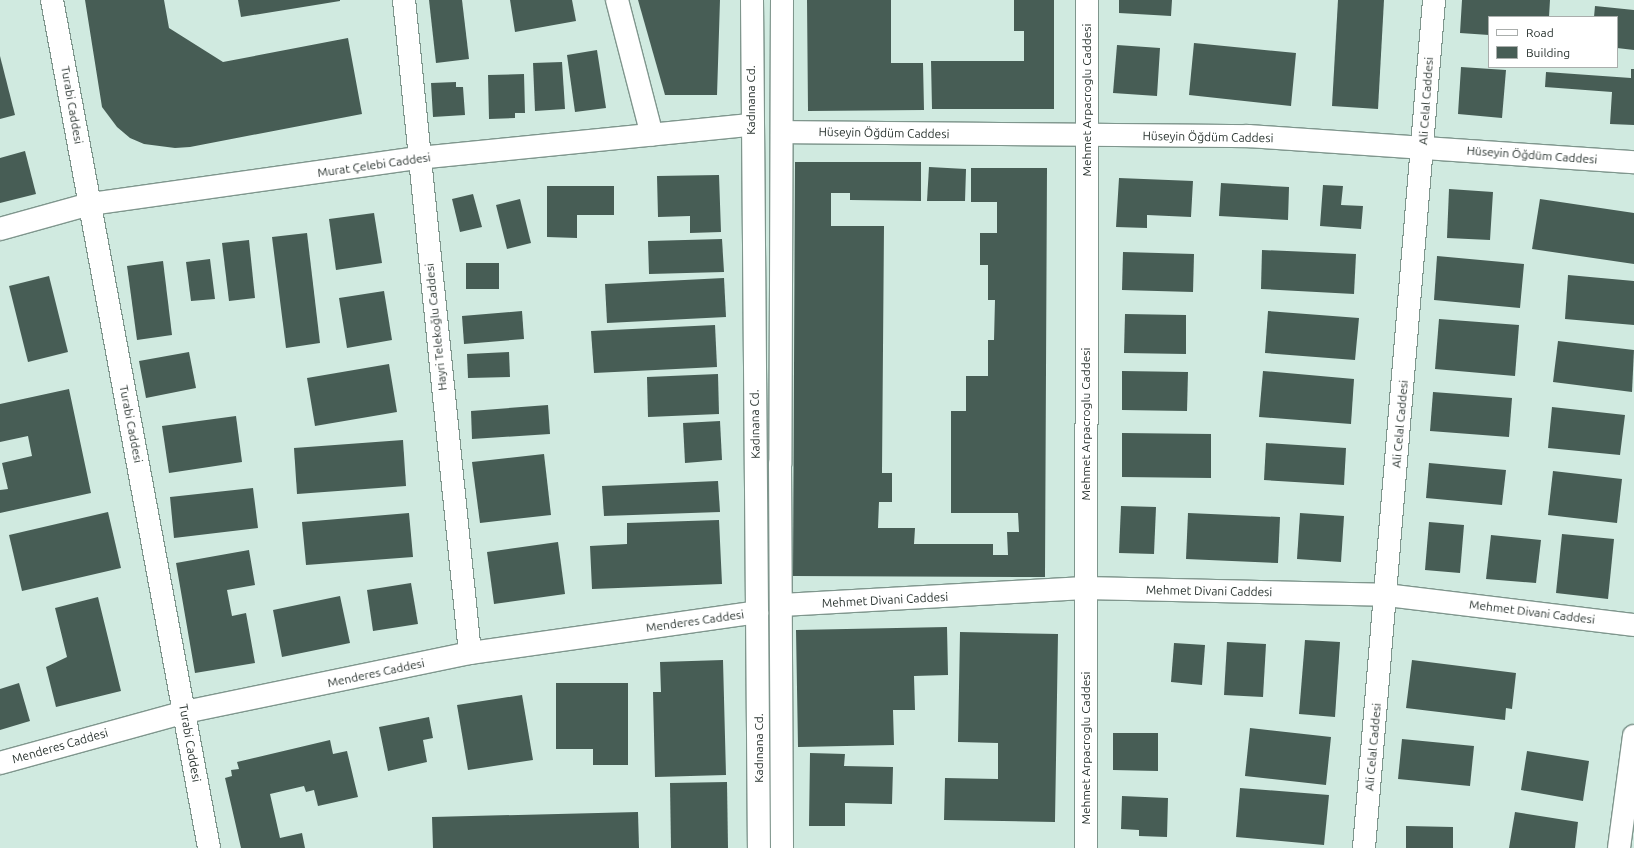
<!DOCTYPE html>
<html>
<head>
<meta charset="utf-8">
<style>
	body { margin:0 }
	#map { position:relative; width:1634px; height:848px; overflow:hidden; background:#d0eae0; font-family:Ubuntu,sans-serif }
	div>[style] { position:absolute }
	[style*='--x'] { left:calc(var(--x)*1px); top:calc(var(--y)*1px); width:calc(var(--w)*1px); rotate:calc(var(--a)*1deg) }
	.building>* { inset:0; background:#475d55 }
	.roads { filter:drop-shadow(1px 0 #7f968d) drop-shadow(-1px 0 #7f968d) drop-shadow(0 1px #7f968d) drop-shadow(0 -1px #7f968d) }
	.minor>* { height:22px; margin:-11px; padding:0 11px; transform-origin:11px; border-radius:11px; background:#fff }
	span { translate:-50% -50%; white-space:nowrap; text-align:center; line-height:1.15; -webkit-text-stroke:4px #fff; paint-order:stroke }
	.street-label { font-size:12px; color:#2a3430 }
	.legend { position:absolute; left:1488px; top:16px; width:130px; height:52px; box-sizing:border-box; background:#fff; border:1px solid #aaaeac; margin:0; padding:5px 7px; list-style:none; font-size:12px; color:#2a3430 }
	.legend li { display:flex; align-items:center; gap:8px; height:20px }
	.legend b { width:20px; border:1px solid #aaaeac }
</style>
</head>
<body>
<div id="map">
	<div class="building">
		<div style="clip-path:polygon(85px 0,164px 0,169px 28px,223px 62px,348px 38px,362px 114px,190px 147px,175px 148px,144px 144px,130px 138px,117px 127px,102px 107px)"></div>
		<div style="clip-path:polygon(238px 0,340px 0,340px 1px,241px 17px)"></div>
		<div style="clip-path:polygon(429px 0,462px 0,469px 59px,436px 63px)"></div>
		<div style="clip-path:polygon(510px 0,572px 0,576px 21px,515px 32px)"></div>
		<div style="clip-path:polygon(638px 0,720px 0,717px 95px,665px 95px)"></div>
		<div style="clip-path:polygon(807px 0,891px 0,891px 63px,923px 63px,924px 110px,808px 111px)"></div>
		<div style="clip-path:polygon(1014px 0,1054px 0,1054px 109px,932px 109px,931px 61px,1024px 61px,1024px 31px,1014px 31px)"></div>
		<div style="clip-path:polygon(1119px 0,1172px 0,1171px 16px,1119px 13px)"></div>
		<div style="clip-path:polygon(1338px 0,1384px 0,1378px 109px,1332px 106px)"></div>
		<div style="clip-path:polygon(1462px 0,1550px 0,1549px 17px,1489px 17px,1489px 35px,1460px 33px)"></div>
		<div style="clip-path:polygon(1595px 6px,1634px 10px,1634px 50px,1617px 48px,1617px 17px,1594px 17px)"></div>
		<div style="clip-path:polygon(1194px 43px,1296px 53px,1291px 106px,1189px 95px)"></div>
		<div style="clip-path:polygon(1117px 45px,1160px 48px,1157px 96px,1113px 93px)"></div>
		<div style="clip-path:polygon(597px 50px,606px 108px,575px 112px,567px 55px)"></div>
		<div style="clip-path:polygon(0 56px,15px 115px,0 119px)"></div>
		<div style="clip-path:polygon(562px 62px,565px 109px,535px 111px,533px 63px)"></div>
		<div style="clip-path:polygon(1461px 67px,1506px 70px,1502px 118px,1458px 114px)"></div>
		<div style="clip-path:polygon(1631px 69px,1634px 69px,1634px 125px,1610px 124px,1612px 92px,1545px 87px,1546px 72px,1631px 78px)"></div>
		<div style="clip-path:polygon(524px 74px,525px 113px,515px 113px,515px 118px,489px 119px,488px 75px)"></div>
		<div style="clip-path:polygon(456px 82px,456px 87px,463px 87px,465px 115px,433px 117px,431px 83px)"></div>
		<div style="clip-path:polygon(25px 151px,36px 194px,0 203px,0 158px)"></div>
		<div style="clip-path:polygon(795px 162px,921px 162px,921px 201px,850px 200px,850px 193px,831px 193px,831px 226px,884px 226px,882px 473px,892px 473px,892px 502px,879px 502px,878px 528px,915px 528px,914px 544px,993px 544px,993px 555px,1008px 555px,1007px 532px,1019px 532px,1018px 513px,951px 513px,951px 411px,966px 411px,966px 376px,988px 376px,988px 340px,994px 340px,995px 300px,988px 300px,988px 265px,980px 265px,980px 233px,997px 233px,997px 202px,971px 202px,971px 168px,1047px 168px,1045px 577px,793px 576px)"></div>
		<div style="clip-path:polygon(929px 167px,966px 169px,965px 201px,927px 201px)"></div>
		<div style="clip-path:polygon(719px 175px,721px 232px,690px 233px,690px 216px,658px 217px,657px 176px)"></div>
		<div style="clip-path:polygon(1119px 178px,1193px 181px,1191px 217px,1147px 215px,1147px 228px,1116px 227px)"></div>
		<div style="clip-path:polygon(1221px 183px,1289px 187px,1288px 220px,1219px 216px)"></div>
		<div style="clip-path:polygon(1323px 185px,1343px 186px,1341px 205px,1363px 206px,1361px 229px,1320px 226px)"></div>
		<div style="clip-path:polygon(547px 186px,614px 186px,614px 215px,577px 215px,577px 238px,547px 237px)"></div>
		<div style="clip-path:polygon(1449px 189px,1493px 192px,1490px 240px,1447px 238px)"></div>
		<div style="clip-path:polygon(473px 194px,482px 227px,460px 232px,452px 199px)"></div>
		<div style="clip-path:polygon(520px 199px,531px 243px,507px 249px,496px 205px)"></div>
		<div style="clip-path:polygon(1540px 199px,1634px 213px,1634px 264px,1532px 249px)"></div>
		<div style="clip-path:polygon(374px 213px,382px 263px,336px 270px,329px 219px)"></div>
		<div style="clip-path:polygon(307px 233px,320px 343px,286px 348px,272px 237px)"></div>
		<div style="clip-path:polygon(722px 239px,724px 272px,649px 274px,648px 241px)"></div>
		<div style="clip-path:polygon(249px 240px,255px 298px,229px 301px,222px 243px)"></div>
		<div style="clip-path:polygon(1262px 250px,1356px 254px,1354px 294px,1261px 289px)"></div>
		<div style="clip-path:polygon(1123px 252px,1194px 254px,1193px 292px,1122px 290px)"></div>
		<div style="clip-path:polygon(1437px 256px,1524px 264px,1520px 308px,1434px 300px)"></div>
		<div style="clip-path:polygon(210px 259px,215px 299px,191px 301px,186px 262px)"></div>
		<div style="clip-path:polygon(163px 261px,172px 335px,137px 340px,127px 266px)"></div>
		<div style="clip-path:polygon(466px 263px,499px 263px,499px 289px,466px 289px)"></div>
		<div style="clip-path:polygon(1568px 275px,1634px 281px,1634px 325px,1565px 319px)"></div>
		<div style="clip-path:polygon(49px 276px,68px 352px,28px 362px,9px 286px)"></div>
		<div style="clip-path:polygon(724px 278px,726px 317px,607px 323px,605px 284px)"></div>
		<div style="clip-path:polygon(384px 291px,392px 340px,347px 348px,339px 298px)"></div>
		<div style="clip-path:polygon(522px 311px,524px 339px,464px 344px,462px 316px)"></div>
		<div style="clip-path:polygon(1268px 311px,1359px 318px,1355px 360px,1265px 353px)"></div>
		<div style="clip-path:polygon(1125px 314px,1186px 315px,1186px 354px,1124px 353px)"></div>
		<div style="clip-path:polygon(1439px 319px,1519px 325px,1515px 376px,1435px 369px)"></div>
		<div style="clip-path:polygon(715px 325px,717px 367px,594px 373px,591px 331px)"></div>
		<div style="clip-path:polygon(1558px 341px,1634px 350px,1632px 392px,1553px 382px)"></div>
		<div style="clip-path:polygon(189px 352px,196px 388px,146px 398px,139px 361px)"></div>
		<div style="clip-path:polygon(509px 352px,510px 377px,468px 378px,467px 354px)"></div>
		<div style="clip-path:polygon(389px 364px,397px 412px,315px 426px,307px 378px)"></div>
		<div style="clip-path:polygon(1122px 371px,1188px 372px,1187px 411px,1122px 410px)"></div>
		<div style="clip-path:polygon(1263px 371px,1354px 379px,1351px 424px,1259px 417px)"></div>
		<div style="clip-path:polygon(718px 374px,719px 414px,648px 417px,647px 377px)"></div>
		<div style="clip-path:polygon(69px 389px,91px 493px,0 513px,0 490px,8px 489px,2px 463px,32px 456px,28px 436px,0 442px,0 404px)"></div>
		<div style="clip-path:polygon(1433px 392px,1512px 398px,1509px 437px,1430px 431px)"></div>
		<div style="clip-path:polygon(548px 405px,550px 434px,472px 439px,471px 411px)"></div>
		<div style="clip-path:polygon(1552px 407px,1625px 415px,1620px 455px,1548px 448px)"></div>
		<div style="clip-path:polygon(236px 416px,242px 462px,169px 473px,162px 426px)"></div>
		<div style="clip-path:polygon(720px 421px,722px 460px,685px 463px,683px 423px)"></div>
		<div style="clip-path:polygon(1122px 433px,1211px 434px,1211px 478px,1122px 477px)"></div>
		<div style="clip-path:polygon(403px 440px,406px 486px,297px 494px,294px 448px)"></div>
		<div style="clip-path:polygon(1266px 443px,1346px 448px,1344px 485px,1264px 480px)"></div>
		<div style="clip-path:polygon(544px 454px,551px 515px,480px 523px,472px 462px)"></div>
		<div style="clip-path:polygon(1429px 463px,1506px 470px,1502px 505px,1426px 498px)"></div>
		<div style="clip-path:polygon(1553px 471px,1622px 479px,1617px 523px,1548px 515px)"></div>
		<div style="clip-path:polygon(718px 481px,720px 512px,604px 516px,602px 486px)"></div>
		<div style="clip-path:polygon(253px 488px,258px 528px,174px 538px,170px 497px)"></div>
		<div style="clip-path:polygon(1121px 506px,1156px 507px,1154px 554px,1119px 553px)"></div>
		<div style="clip-path:polygon(108px 512px,121px 568px,22px 591px,9px 535px)"></div>
		<div style="clip-path:polygon(409px 513px,413px 557px,306px 565px,302px 522px)"></div>
		<div style="clip-path:polygon(1188px 513px,1280px 517px,1278px 563px,1186px 559px)"></div>
		<div style="clip-path:polygon(1300px 513px,1344px 516px,1341px 562px,1297px 559px)"></div>
		<div style="clip-path:polygon(719px 520px,722px 584px,592px 589px,590px 546px,627px 544px,627px 523px)"></div>
		<div style="clip-path:polygon(1429px 522px,1464px 525px,1460px 573px,1425px 570px)"></div>
		<div style="clip-path:polygon(1562px 534px,1614px 539px,1608px 599px,1556px 593px)"></div>
		<div style="clip-path:polygon(1491px 535px,1541px 540px,1536px 583px,1486px 579px)"></div>
		<div style="clip-path:polygon(558px 542px,565px 594px,494px 604px,487px 552px)"></div>
		<div style="clip-path:polygon(249px 550px,255px 585px,227px 590px,232px 616px,246px 613px,255px 663px,195px 673px,176px 563px)"></div>
		<div style="clip-path:polygon(411px 583px,418px 624px,373px 631px,367px 590px)"></div>
		<div style="clip-path:polygon(340px 596px,350px 643px,282px 657px,273px 610px)"></div>
		<div style="clip-path:polygon(98px 597px,121px 691px,56px 707px,46px 667px,67px 657px,55px 608px)"></div>
		<div style="clip-path:polygon(947px 627px,948px 675px,914px 676px,915px 710px,893px 710px,894px 745px,798px 747px,796px 630px)"></div>
		<div style="clip-path:polygon(960px 632px,1058px 634px,1055px 822px,944px 820px,945px 778px,998px 779px,998px 743px,958px 742px)"></div>
		<div style="clip-path:polygon(1305px 640px,1340px 642px,1335px 717px,1299px 714px)"></div>
		<div style="clip-path:polygon(1227px 642px,1266px 644px,1263px 697px,1224px 695px)"></div>
		<div style="clip-path:polygon(1174px 643px,1205px 645px,1202px 685px,1171px 682px)"></div>
		<div style="clip-path:polygon(723px 660px,726px 775px,655px 777px,653px 692px,661px 692px,660px 662px)"></div>
		<div style="clip-path:polygon(1412px 660px,1516px 673px,1512px 709px,1506px 708px,1505px 720px,1406px 708px)"></div>
		<div style="clip-path:polygon(19px 683px,30px 721px,0 730px,0 689px)"></div>
		<div style="clip-path:polygon(556px 683px,628px 683px,628px 765px,593px 765px,593px 749px,556px 749px)"></div>
		<div style="clip-path:polygon(522px 695px,533px 760px,468px 770px,457px 705px)"></div>
		<div style="clip-path:polygon(429px 717px,433px 738px,423px 740px,427px 762px,388px 771px,379px 727px)"></div>
		<div style="clip-path:polygon(1250px 728px,1331px 737px,1326px 785px,1245px 776px)"></div>
		<div style="clip-path:polygon(1113px 733px,1158px 733px,1158px 771px,1113px 770px)"></div>
		<div style="clip-path:polygon(1402px 739px,1474px 746px,1470px 786px,1398px 779px)"></div>
		<div style="clip-path:polygon(330px 740px,333px 754px,347px 751px,358px 797px,318px 806px,314px 790px,306px 792px,304px 786px,270px 794px,280px 838px,302px 833px,305px 848px,241px 848px,225px 778px,232px 776px,231px 770px,239px 769px,237px 762px)"></div>
		<div style="clip-path:polygon(1527px 751px,1589px 761px,1583px 801px,1521px 790px)"></div>
		<div style="clip-path:polygon(810px 753px,845px 754px,844px 766px,893px 767px,892px 804px,845px 803px,845px 826px,809px 826px)"></div>
		<div style="clip-path:polygon(727px 782px,728px 848px,671px 848px,670px 783px)"></div>
		<div style="clip-path:polygon(1240px 788px,1329px 795px,1324px 845px,1236px 837px)"></div>
		<div style="clip-path:polygon(1122px 796px,1168px 798px,1167px 837px,1139px 836px,1139px 830px,1121px 829px)"></div>
		<div style="clip-path:polygon(638px 812px,639px 848px,433px 848px,432px 817px)"></div>
		<div style="clip-path:polygon(1515px 812px,1578px 822px,1575px 848px,1509px 848px)"></div>
		<div style="clip-path:polygon(1406px 826px,1453px 827px,1453px 848px,1406px 848px)"></div>
	</div>
	<div class="roads">
		<div class="minor">
			<div style="--x:52;--y:0;--w:862;--a:79.51"></div>
			<div style="--x:404;--y:0;--w:656;--a:84.23"></div>
			<div style="--x:617;--y:0;--w:139;--a:75.5"></div>
			<div style="--x:752;--y:0;--w:848;--a:89.53"></div>
			<div style="--x:782;--y:0;--w:464;--a:90.2"></div>
			<div style="--x:780;--y:464;--w:384;--a:89.7"></div>
			<div style="--x:782;--y:132;--w:466;--a:0.5"></div>
			<div style="--x:1248;--y:136;--w:387;--a:3.9"></div>
			<div style="--x:0;--y:229;--w:93;--a:-15.5"></div>
			<div style="--x:90;--y:204;--w:331;--a:-8"></div>
			<div style="--x:418;--y:158;--w:335;--a:-5.7"></div>
			<div style="--x:782;--y:605;--w:303;--a:-3.2"></div>
			<div style="--x:1085;--y:588;--w:301;--a:1.3"></div>
			<div style="--x:1386;--y:595;--w:250;--a:6.9"></div>
			<div style="--x:0;--y:763;--w:192;--a:-15.4"></div>
			<div style="--x:185;--y:712;--w:291;--a:-11.7"></div>
			<div style="--x:470;--y:653;--w:290;--a:-8.1"></div>
			<div style="--x:1086;--y:848;--w:848;--a:-89.93"></div>
			<div style="--x:1364;--y:848;--w:851;--a:-85.28"></div>
			<div style="--x:1619;--y:848;--w:113;--a:-82.4"></div>
		</div>
	</div>
	<div class="street-label">
		<span style="left:751px;top:100px;rotate:-90deg">Kadınana Cd.</span>
		<span style="left:1087px;top:100px;rotate:-90deg">Mehmet Arpacroglu Caddesi</span>
		<span style="left:1426px;top:101px;rotate:-86deg">Ali Celal Caddesi</span>
		<span style="left:72px;top:105px;rotate:80deg">Turabi Caddesi</span>
		<span style="left:884px;top:133px;rotate:1deg">Hüseyin Öğdüm Caddesi</span>
		<span style="left:1208px;top:137px;rotate:1deg">Hüseyin Öğdüm Caddesi</span>
		<span style="left:1532px;top:155px;rotate:4deg">Hüseyin Öğdüm Caddesi</span>
		<span style="left:374px;top:165px;rotate:-8deg">Murat Çelebi Caddesi</span>
		<span style="left:436px;top:327px;rotate:-96deg">Hayri Telekoğlu Caddesi</span>
		<span style="left:131px;top:424px;rotate:79deg">Turabi Caddesi</span>
		<span style="left:755px;top:424px;rotate:-91deg">Kadınana Cd.</span>
		<span style="left:1086px;top:424px;rotate:-90deg">Mehmet Arpacroglu Caddesi</span>
		<span style="left:1400px;top:424px;rotate:-85deg">Ali Celal Caddesi</span>
		<span style="left:1209px;top:591px;rotate:1deg">Mehmet Divani Caddesi</span>
		<span style="left:885px;top:600px;rotate:-3deg">Mehmet Divani Caddesi</span>
		<span style="left:1532px;top:612px;rotate:7deg">Mehmet Divani Caddesi</span>
		<span style="left:695px;top:621px;rotate:-8deg">Menderes Caddesi</span>
		<span style="left:376px;top:673px;rotate:-12deg">Menderes Caddesi</span>
		<span style="left:190px;top:743px;rotate:80deg">Turabi Caddesi</span>
		<span style="left:60px;top:746px;rotate:-16deg">Menderes Caddesi</span>
		<span style="left:1373px;top:747px;rotate:-85deg">Ali Celal Caddesi</span>
		<span style="left:759px;top:748px;rotate:-90deg">Kadınana Cd.</span>
		<span style="left:1086px;top:748px;rotate:-90deg">Mehmet Arpacroglu Caddesi</span>
	</div>
	<ul class="legend">
	<li><b style="height:5px;background:#fff"></b>Road</li>
	<li><b style="height:11px;background:#475d55"></b>Building</li>
	</ul>
</div>
</body>
</html>
